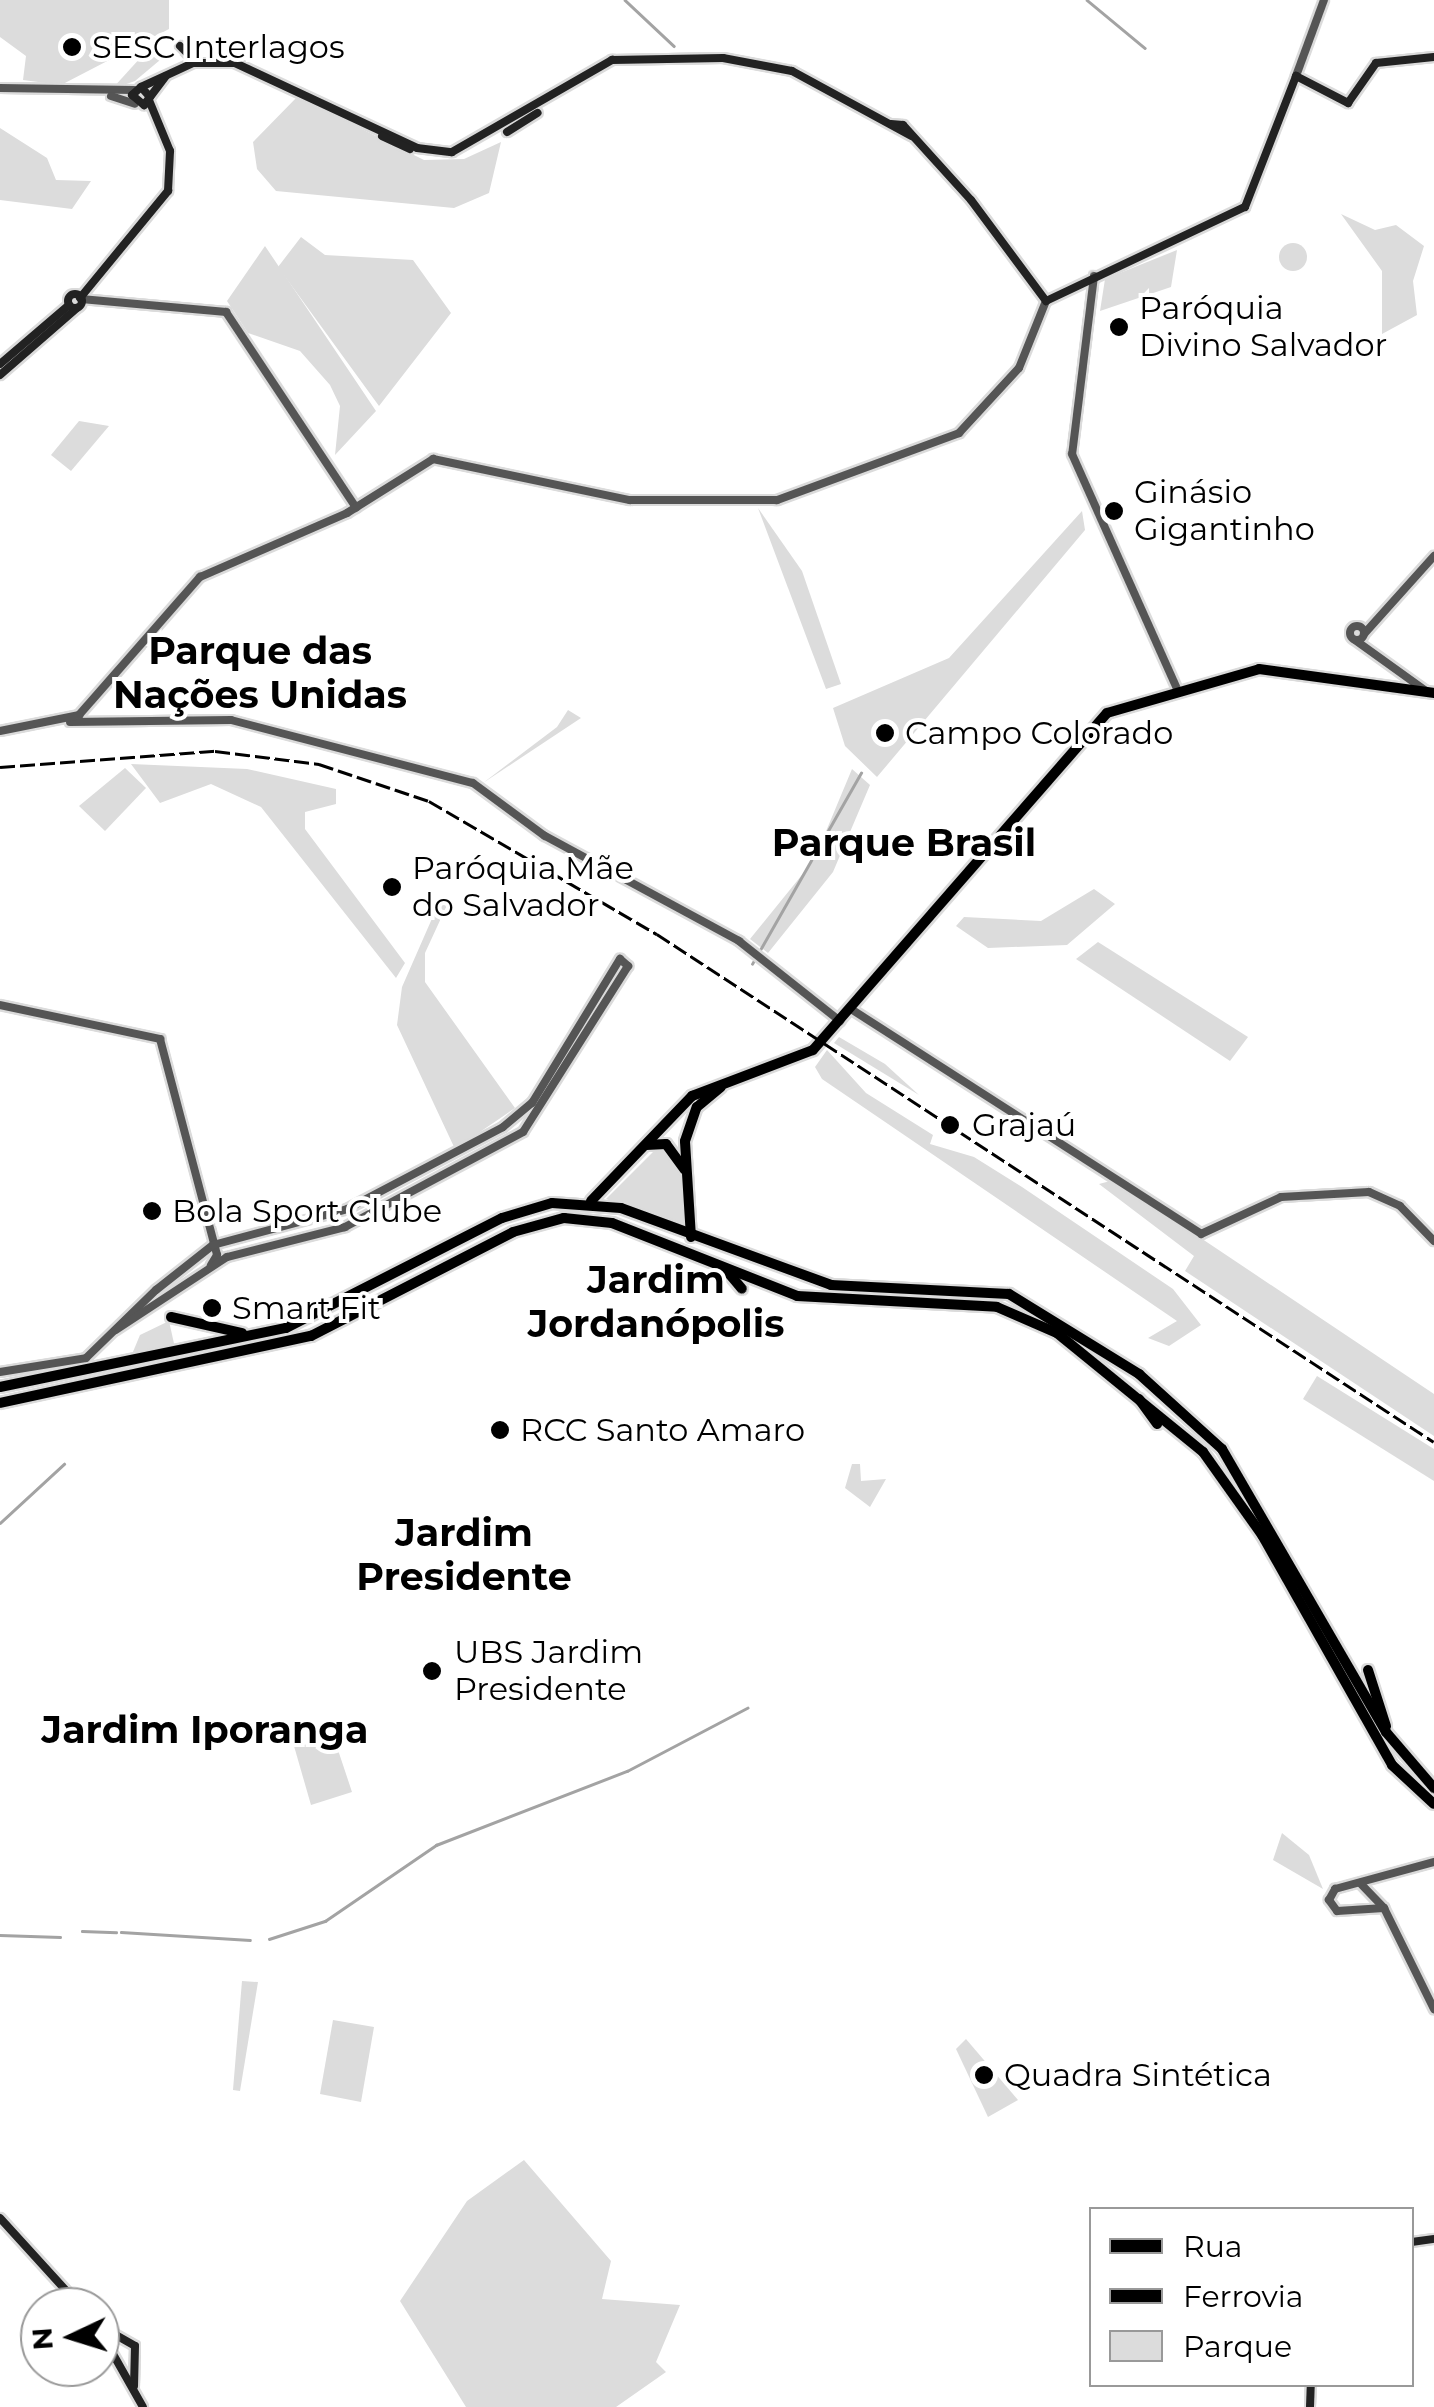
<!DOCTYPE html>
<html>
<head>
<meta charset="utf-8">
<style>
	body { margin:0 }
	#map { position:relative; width:1434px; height:2407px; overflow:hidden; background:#fff; font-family:Montserrat,sans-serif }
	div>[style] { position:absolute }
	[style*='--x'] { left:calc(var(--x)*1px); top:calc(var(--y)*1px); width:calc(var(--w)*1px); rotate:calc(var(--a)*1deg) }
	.green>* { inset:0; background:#dcdcdc }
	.round { border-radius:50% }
	.stream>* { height:2.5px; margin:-1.25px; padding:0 1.25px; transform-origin:1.25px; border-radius:1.25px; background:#a3a3a3 }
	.roads { filter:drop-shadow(2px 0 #dbdbdb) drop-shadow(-2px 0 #dbdbdb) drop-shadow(0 2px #dbdbdb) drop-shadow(0 -2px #dbdbdb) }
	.tertiary>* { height:8px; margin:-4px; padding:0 4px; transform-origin:4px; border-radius:4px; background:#555 }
	.tertiary>.ring { margin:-4px; padding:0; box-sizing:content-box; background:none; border:8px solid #555; border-radius:50% }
	.secondary>* { height:8px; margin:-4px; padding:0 4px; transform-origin:4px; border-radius:4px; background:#222 }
	.secondary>.ring { margin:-4px; padding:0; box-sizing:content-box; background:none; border:8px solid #222; border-radius:50% }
	.primary>* { height:10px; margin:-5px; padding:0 5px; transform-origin:5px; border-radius:5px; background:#000 }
	.rail>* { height:2.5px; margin-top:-1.25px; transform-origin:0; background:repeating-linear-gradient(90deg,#000 0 15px,transparent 0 20px) }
	.dots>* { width:28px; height:28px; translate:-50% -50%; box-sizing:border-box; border:5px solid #fff; border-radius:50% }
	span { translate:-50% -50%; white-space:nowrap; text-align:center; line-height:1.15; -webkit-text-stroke:8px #fff; paint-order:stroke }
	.poi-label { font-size:32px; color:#000 }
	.left { translate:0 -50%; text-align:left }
	.quarter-label { font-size:38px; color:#000; font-weight:700 }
	.legend { position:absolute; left:1089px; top:2207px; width:325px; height:180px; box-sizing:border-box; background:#fff; border:2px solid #999; margin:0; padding:12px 18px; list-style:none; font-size:30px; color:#000 }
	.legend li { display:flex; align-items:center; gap:20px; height:50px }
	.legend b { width:50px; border:2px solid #999 }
	.north { position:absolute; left:20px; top:2287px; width:100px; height:100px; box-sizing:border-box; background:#fff; border:2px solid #999; border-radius:50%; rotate:266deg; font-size:28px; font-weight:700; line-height:40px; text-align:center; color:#000 }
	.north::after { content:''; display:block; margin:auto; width:35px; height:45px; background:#000; clip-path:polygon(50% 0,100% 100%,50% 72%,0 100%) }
</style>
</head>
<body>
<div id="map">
	<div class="green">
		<div style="clip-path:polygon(0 0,169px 0,169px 29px,61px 85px,23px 80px,26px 56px,0 37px)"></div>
		<div style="clip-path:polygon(166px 55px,135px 81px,112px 89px,142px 56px)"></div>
		<div style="clip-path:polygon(297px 97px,424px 160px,464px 159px,501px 142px,489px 193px,454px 208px,276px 191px,257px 169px,253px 142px)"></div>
		<div style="clip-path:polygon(0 128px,47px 158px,56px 180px,91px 181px,72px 209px,0 200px)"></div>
		<div style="clip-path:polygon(1341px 214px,1375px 230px,1396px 225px,1424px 246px,1413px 281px,1417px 315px,1382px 334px,1382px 271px)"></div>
		<div style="clip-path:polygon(301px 237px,325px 255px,413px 260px,451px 313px,379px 406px,278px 267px)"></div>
		<div class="round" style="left:1279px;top:243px;width:28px;height:28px"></div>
		<div style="clip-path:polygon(265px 246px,376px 411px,335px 455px,340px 406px,330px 385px,300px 351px,248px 333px,227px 301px)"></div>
		<div style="clip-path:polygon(1177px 250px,1171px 287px,1100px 311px,1105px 279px)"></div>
		<div style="clip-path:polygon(79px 421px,109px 426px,71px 471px,51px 455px)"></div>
		<div style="clip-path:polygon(758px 508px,802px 571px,841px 684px,826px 689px)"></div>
		<div style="clip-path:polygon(1082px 511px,1085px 530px,877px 777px,845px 746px,833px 708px,949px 658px)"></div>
		<div style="clip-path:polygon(568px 710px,581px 718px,483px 783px,557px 727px)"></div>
		<div style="clip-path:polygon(131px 764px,247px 769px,336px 789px,336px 804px,305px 812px,305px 829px,405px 963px,396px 978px,261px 807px,211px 784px,160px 803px)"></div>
		<div style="clip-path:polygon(125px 768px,146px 788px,105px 831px,79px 806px)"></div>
		<div style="clip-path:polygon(852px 769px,870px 785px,833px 872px,768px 953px,750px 939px,814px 860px)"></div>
		<div style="clip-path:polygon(1094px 889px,1115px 904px,1067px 945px,988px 948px,956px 926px,964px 917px,1041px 921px)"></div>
		<div style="clip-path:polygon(441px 898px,448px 903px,425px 953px,425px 982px,515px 1108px,455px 1149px,397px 1025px,402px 987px)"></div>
		<div style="clip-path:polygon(1098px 942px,1248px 1037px,1230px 1061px,1076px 959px)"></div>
		<div style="clip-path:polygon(839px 1037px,885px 1064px,919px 1095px,834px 1043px)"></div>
		<div style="clip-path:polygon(827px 1050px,866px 1093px,933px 1135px,930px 1144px,974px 1157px,1022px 1187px,1173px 1289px,1201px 1325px,1169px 1346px,1148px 1338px,1177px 1321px,822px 1079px,815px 1067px)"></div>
		<div style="clip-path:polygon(661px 1144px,682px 1174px,689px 1231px,606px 1199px)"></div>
		<div style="clip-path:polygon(1114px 1180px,1434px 1394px,1434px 1436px,1185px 1271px,1194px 1256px,1099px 1184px)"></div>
		<div style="clip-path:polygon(169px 1321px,175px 1348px,130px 1359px,140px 1335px)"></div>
		<div style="clip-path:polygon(1317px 1376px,1434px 1449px,1434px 1481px,1303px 1399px)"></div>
		<div style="clip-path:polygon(852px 1464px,860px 1464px,861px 1481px,886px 1479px,870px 1507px,845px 1488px)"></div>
		<div style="clip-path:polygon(335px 1741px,352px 1792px,311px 1805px,294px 1746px)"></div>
		<div style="clip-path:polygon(1282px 1833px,1309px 1855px,1323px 1889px,1273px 1860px)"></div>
		<div style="clip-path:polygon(242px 1981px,258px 1982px,240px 2091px,233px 2090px)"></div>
		<div style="clip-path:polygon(333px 2020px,374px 2027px,361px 2102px,320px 2094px)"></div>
		<div style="clip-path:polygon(966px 2039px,1018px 2100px,988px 2117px,956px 2049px)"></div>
		<div style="clip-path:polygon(524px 2160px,611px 2261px,602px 2299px,680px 2305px,656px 2362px,666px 2372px,616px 2407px,466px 2407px,400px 2301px,467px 2201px)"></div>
	</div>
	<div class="stream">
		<div style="--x:625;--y:0;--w:67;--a:43.2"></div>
		<div style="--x:1087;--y:0;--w:75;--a:39.6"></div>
		<div style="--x:752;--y:964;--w:220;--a:-60.3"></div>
		<div style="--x:0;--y:1523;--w:87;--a:-42.7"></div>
		<div style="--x:82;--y:1931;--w:34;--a:2"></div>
		<div style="--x:121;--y:1932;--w:129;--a:3.5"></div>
		<div style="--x:0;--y:1935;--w:60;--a:1.9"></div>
		<div style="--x:269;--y:1939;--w:59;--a:-17.8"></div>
		<div style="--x:325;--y:1921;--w:135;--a:-34.4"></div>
		<div style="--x:436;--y:1845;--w:205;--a:-21.2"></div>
		<div style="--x:627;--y:1771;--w:136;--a:-27.7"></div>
	</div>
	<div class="roads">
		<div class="tertiary">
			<div style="--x:1296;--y:76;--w:81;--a:-69.8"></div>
			<div style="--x:0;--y:88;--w:134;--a:0.9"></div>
			<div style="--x:111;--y:96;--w:25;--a:18"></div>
			<div style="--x:1094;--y:276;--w:179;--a:97"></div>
			<div style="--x:1072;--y:454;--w:255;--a:65.9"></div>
			<div style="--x:81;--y:299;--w:146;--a:5.1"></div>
			<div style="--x:226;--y:312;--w:235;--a:56.4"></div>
			<div class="ring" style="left:1350px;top:626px;width:6px;height:6px"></div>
			<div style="--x:1364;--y:634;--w:105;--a:-48.1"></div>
			<div style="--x:1355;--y:640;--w:87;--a:35.7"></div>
			<div style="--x:70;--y:722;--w:161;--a:-0.7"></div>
			<div style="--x:231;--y:720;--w:250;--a:14.6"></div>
			<div style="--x:473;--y:783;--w:89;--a:36.4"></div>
			<div style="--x:545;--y:836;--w:221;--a:28.4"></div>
			<div style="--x:739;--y:941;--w:129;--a:38.4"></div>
			<div style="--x:0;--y:731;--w:81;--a:-11.4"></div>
			<div style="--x:79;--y:715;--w:184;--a:-48.8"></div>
			<div style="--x:200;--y:577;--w:160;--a:-23.5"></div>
			<div style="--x:347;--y:513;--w:102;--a:-32.1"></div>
			<div style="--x:433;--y:459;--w:201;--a:11.8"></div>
			<div style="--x:630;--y:500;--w:147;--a:0"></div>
			<div style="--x:777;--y:500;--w:194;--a:-20.2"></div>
			<div style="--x:959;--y:433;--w:88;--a:-47.3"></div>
			<div style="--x:1019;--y:368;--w:72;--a:-68.1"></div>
			<div style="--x:0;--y:1005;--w:164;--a:12"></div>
			<div style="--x:160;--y:1039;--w:223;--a:75.2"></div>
			<div style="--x:217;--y:1255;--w:12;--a:121"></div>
			<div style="--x:851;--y:1009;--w:416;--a:32.7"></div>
			<div style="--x:1201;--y:1234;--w:88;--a:-24.8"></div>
			<div style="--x:1281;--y:1197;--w:88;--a:-3.3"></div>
			<div style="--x:1369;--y:1192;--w:34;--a:24"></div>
			<div style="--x:1400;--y:1206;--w:49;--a:45.8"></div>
			<div style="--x:0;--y:1372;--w:87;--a:-9.2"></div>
			<div style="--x:86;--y:1358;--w:98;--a:-44.2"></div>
			<div style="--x:156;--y:1290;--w:73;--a:-38.3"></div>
			<div style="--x:213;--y:1245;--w:139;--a:-15"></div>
			<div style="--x:347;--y:1209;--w:176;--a:-27.7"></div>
			<div style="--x:503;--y:1127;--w:38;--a:-40"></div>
			<div style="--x:532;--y:1103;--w:169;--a:-58.6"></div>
			<div style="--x:620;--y:959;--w:11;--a:41"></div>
			<div style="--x:628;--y:966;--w:196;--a:122.3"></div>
			<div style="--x:523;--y:1132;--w:202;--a:151.9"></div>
			<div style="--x:345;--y:1227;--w:122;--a:165.7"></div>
			<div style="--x:227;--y:1257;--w:133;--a:146.7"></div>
			<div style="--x:1360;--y:1883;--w:35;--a:46"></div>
			<div style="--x:1384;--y:1908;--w:113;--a:63.7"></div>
			<div style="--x:1384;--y:1908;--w:47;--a:176.3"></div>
			<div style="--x:1337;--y:1911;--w:14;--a:-126"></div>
			<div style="--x:1329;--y:1900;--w:13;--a:-61"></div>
			<div style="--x:1335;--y:1889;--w:103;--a:-15.3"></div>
		</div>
		<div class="secondary">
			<div style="--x:180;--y:46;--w:20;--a:45"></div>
			<div style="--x:141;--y:87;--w:57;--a:-24.8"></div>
			<div style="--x:193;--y:63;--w:42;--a:0"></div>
			<div style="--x:235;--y:63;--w:201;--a:25"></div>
			<div style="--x:417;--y:148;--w:35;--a:7"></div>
			<div style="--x:452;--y:152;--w:185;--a:-29.9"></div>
			<div style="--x:612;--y:60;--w:111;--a:-1"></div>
			<div style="--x:723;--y:58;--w:70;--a:10.7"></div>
			<div style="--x:792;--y:71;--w:136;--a:28.6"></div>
			<div style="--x:150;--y:97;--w:13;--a:-132"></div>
			<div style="--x:141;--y:87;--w:12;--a:138"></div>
			<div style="--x:132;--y:95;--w:16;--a:40"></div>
			<div style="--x:144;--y:105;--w:36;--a:-53"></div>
			<div style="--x:891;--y:124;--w:12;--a:5"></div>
			<div style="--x:903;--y:125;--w:101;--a:47.8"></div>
			<div style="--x:971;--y:200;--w:126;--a:53.4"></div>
			<div style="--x:1046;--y:301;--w:220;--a:-25.3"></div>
			<div style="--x:1245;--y:207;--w:141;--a:-68.7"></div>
			<div style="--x:1296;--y:76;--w:59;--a:27.4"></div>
			<div style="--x:1348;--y:103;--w:49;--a:-55"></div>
			<div style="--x:1376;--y:63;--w:58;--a:-5.9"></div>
			<div style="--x:507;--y:132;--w:36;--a:-32"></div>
			<div style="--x:382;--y:136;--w:31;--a:25"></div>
			<div class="ring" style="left:68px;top:294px;width:6px;height:6px"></div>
			<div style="--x:80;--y:298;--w:139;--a:-50.6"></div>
			<div style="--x:168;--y:191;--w:40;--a:-87.1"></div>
			<div style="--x:170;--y:151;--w:55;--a:-112.4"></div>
			<div style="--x:0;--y:364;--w:91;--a:-40.5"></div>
			<div style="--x:0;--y:375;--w:102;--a:-41"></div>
			<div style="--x:0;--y:2218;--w:120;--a:47.7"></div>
			<div style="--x:1412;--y:2242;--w:22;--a:-8"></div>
			<div style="--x:100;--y:2326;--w:40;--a:29.7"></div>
			<div style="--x:135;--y:2346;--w:40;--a:91.4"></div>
			<div style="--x:100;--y:2331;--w:87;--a:60.5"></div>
			<div style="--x:1310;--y:2407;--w:23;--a:-88"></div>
		</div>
		<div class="primary">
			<div style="--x:646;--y:1145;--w:20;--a:-3"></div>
			<div style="--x:666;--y:1144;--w:32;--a:54"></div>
			<div style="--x:591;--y:1201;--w:146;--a:-46.1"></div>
			<div style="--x:692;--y:1096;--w:129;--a:-20.8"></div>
			<div style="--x:813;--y:1050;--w:447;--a:-48.9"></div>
			<div style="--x:1107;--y:713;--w:158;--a:-16.1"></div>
			<div style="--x:1259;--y:669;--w:177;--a:7.8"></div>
			<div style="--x:691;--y:1237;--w:96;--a:-93.6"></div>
			<div style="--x:685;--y:1141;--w:36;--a:-71"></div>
			<div style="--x:697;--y:1107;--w:31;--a:-40"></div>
			<div style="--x:727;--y:1271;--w:23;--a:50"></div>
			<div style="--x:171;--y:1317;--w:73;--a:12.7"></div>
			<div style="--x:0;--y:1387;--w:292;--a:-11.7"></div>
			<div style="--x:286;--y:1328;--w:242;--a:-27"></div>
			<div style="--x:502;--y:1218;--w:52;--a:-16.7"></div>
			<div style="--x:552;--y:1203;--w:69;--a:4.1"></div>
			<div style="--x:621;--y:1208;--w:224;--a:20.1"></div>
			<div style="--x:831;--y:1285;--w:178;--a:2.9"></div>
			<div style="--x:1009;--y:1294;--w:153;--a:31.6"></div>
			<div style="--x:1139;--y:1374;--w:112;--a:42.1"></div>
			<div style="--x:1222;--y:1449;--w:327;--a:59.9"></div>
			<div style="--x:1386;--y:1732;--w:74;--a:49.4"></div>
			<div style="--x:1139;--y:1399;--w:31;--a:54"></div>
			<div style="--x:0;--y:1403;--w:318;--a:-12.2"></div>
			<div style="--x:311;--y:1336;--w:227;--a:-27.2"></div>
			<div style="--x:513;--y:1232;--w:53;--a:-15.4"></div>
			<div style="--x:564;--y:1218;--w:48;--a:5.9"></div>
			<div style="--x:612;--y:1223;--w:199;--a:21.5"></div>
			<div style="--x:797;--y:1296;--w:200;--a:3.1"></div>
			<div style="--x:997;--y:1307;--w:65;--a:23.4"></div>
			<div style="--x:1057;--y:1333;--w:188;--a:39.2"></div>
			<div style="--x:1203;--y:1452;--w:102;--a:54.6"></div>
			<div style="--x:1262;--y:1535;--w:264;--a:60.5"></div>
			<div style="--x:1392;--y:1765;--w:57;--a:42.9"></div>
			<div style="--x:1368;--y:1670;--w:59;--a:72.2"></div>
		</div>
	</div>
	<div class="rail">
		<div style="--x:0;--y:767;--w:216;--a:-4.3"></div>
		<div style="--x:215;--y:751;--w:105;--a:7.1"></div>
		<div style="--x:319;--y:764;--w:116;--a:18.6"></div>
		<div style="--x:429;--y:801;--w:264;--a:30.3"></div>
		<div style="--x:657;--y:934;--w:928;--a:33.18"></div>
	</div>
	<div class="dots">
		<div style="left:72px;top:47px;background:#000"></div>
		<div style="left:1119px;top:327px;background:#000"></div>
		<div style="left:1114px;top:511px;background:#000"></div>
		<div style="left:885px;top:733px;background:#000"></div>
		<div style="left:392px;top:887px;background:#000"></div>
		<div style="left:950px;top:1125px;background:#000"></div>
		<div style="left:152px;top:1211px;background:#000"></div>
		<div style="left:212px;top:1308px;background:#000"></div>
		<div style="left:500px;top:1430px;background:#000"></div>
		<div style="left:432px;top:1671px;background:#000"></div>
		<div style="left:984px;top:2075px;background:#000"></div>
	</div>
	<div class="poi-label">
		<span class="left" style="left:92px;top:47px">SESC Interlagos</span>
		<span class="left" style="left:1139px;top:327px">Paróquia<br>Divino Salvador</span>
		<span class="left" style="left:1134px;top:511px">Ginásio<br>Gigantinho</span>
		<span class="left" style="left:905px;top:733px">Campo Colorado</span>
		<span class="left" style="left:412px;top:887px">Paróquia Mãe<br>do Salvador</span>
		<span class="left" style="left:972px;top:1125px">Grajaú</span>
		<span class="left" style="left:172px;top:1211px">Bola Sport Clube</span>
		<span class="left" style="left:232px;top:1308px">Smart Fit</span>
		<span class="left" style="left:520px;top:1430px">RCC Santo Amaro</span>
		<span class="left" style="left:454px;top:1671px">UBS Jardim<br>Presidente</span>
		<span class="left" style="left:1004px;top:2075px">Quadra Sintética</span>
	</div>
	<div class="quarter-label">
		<span style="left:260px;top:673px">Parque das<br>Nações Unidas</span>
		<span style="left:904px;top:843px">Parque Brasil</span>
		<span style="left:656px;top:1302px">Jardim<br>Jordanópolis</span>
		<span style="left:464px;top:1555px">Jardim<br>Presidente</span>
		<span style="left:205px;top:1730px">Jardim Iporanga</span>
	</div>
	<ul class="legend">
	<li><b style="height:12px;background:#000"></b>Rua</li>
	<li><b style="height:12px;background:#000"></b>Ferrovia</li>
	<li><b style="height:28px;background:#dcdcdc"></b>Parque</li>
	</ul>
	<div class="north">N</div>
</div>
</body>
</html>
